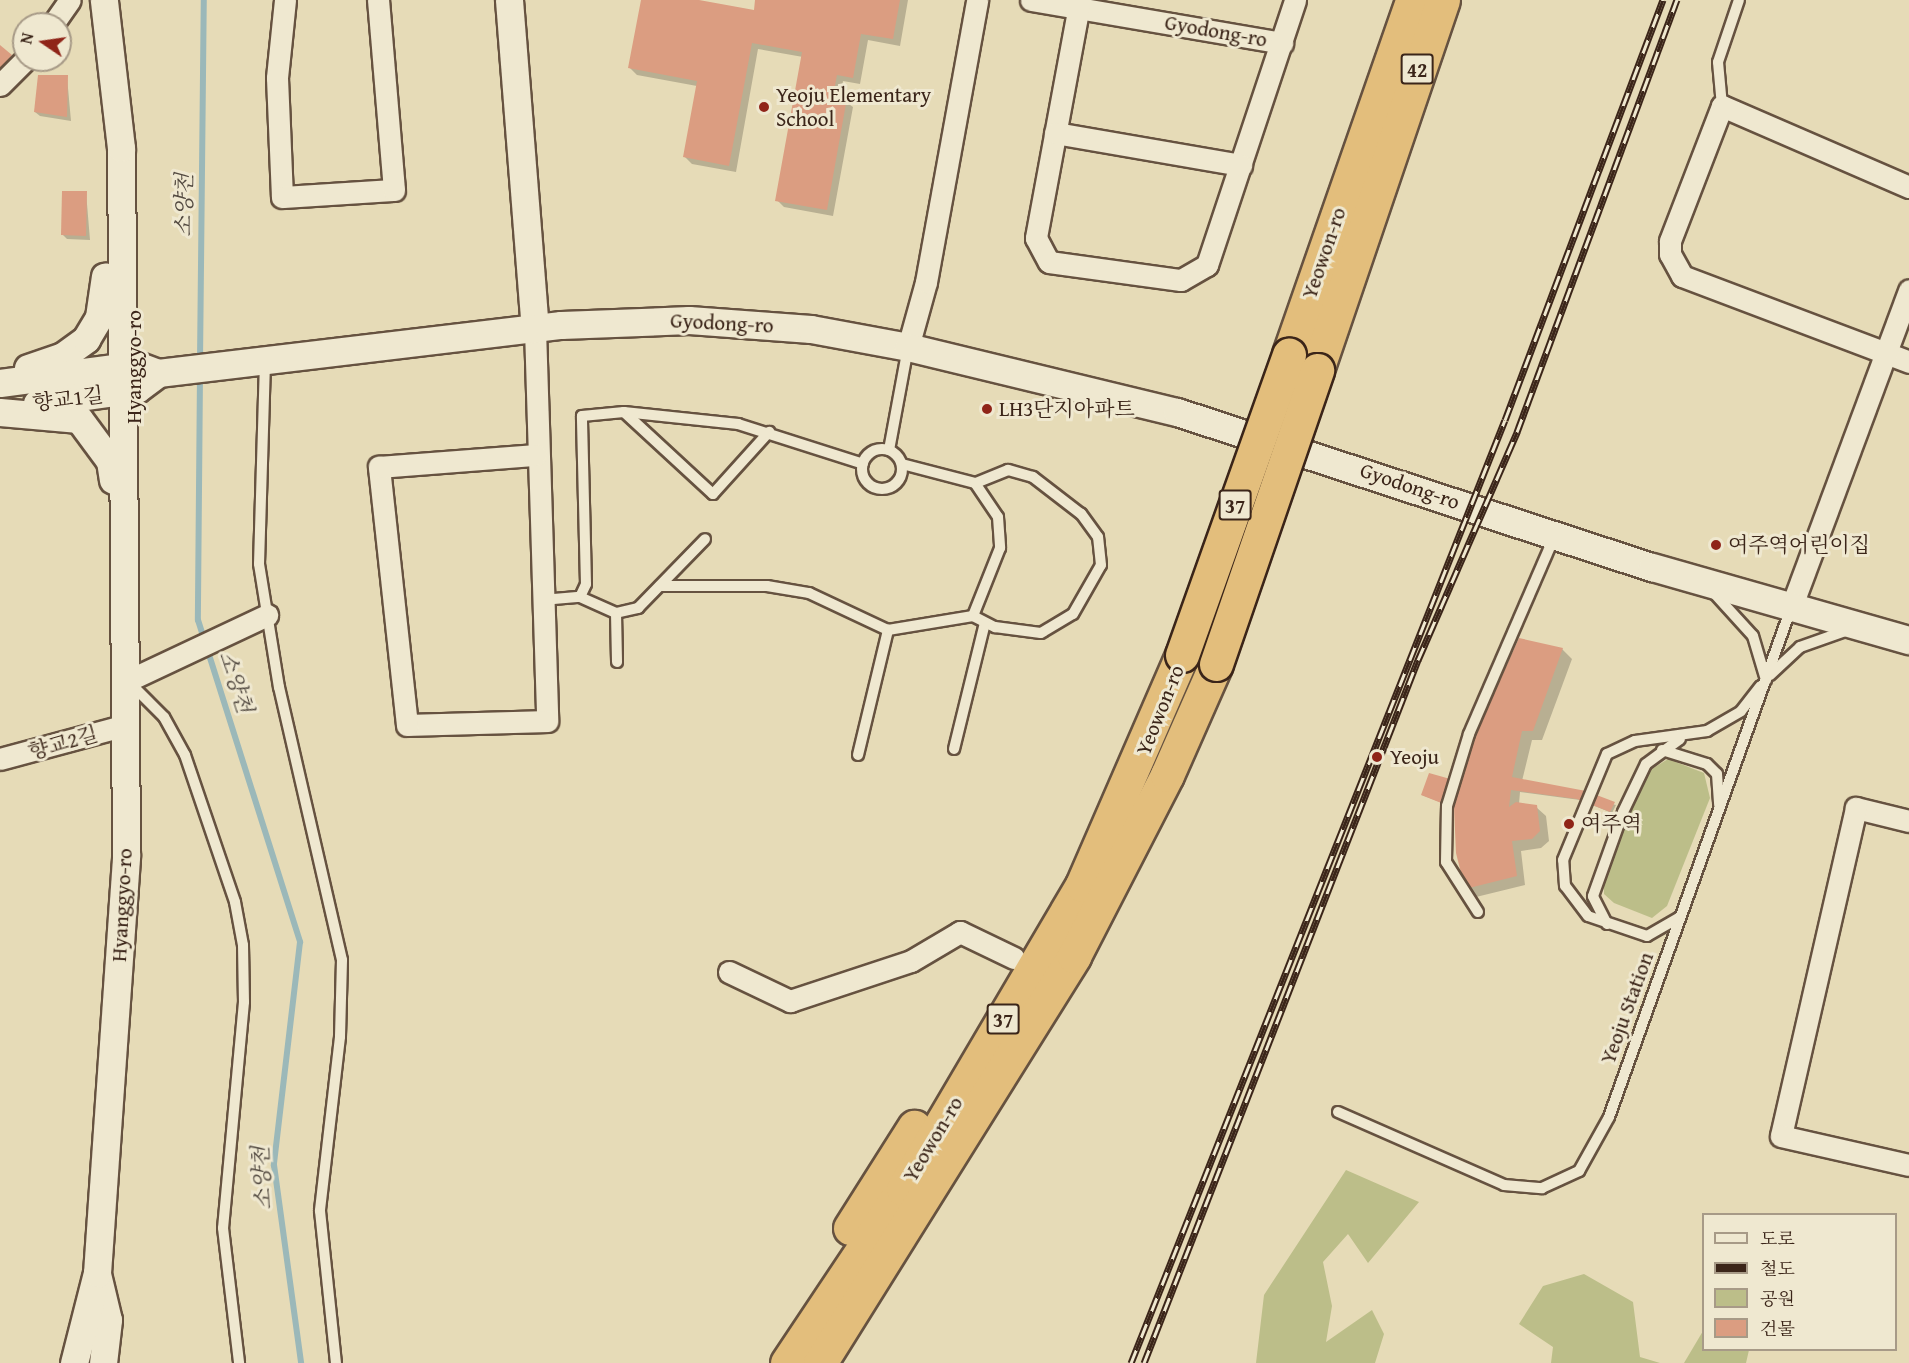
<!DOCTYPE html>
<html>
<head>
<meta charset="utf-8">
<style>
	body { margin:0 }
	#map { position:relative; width:1909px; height:1363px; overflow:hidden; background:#e6dbb7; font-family:"Gentium Book Plus","Noto Serif KR",serif }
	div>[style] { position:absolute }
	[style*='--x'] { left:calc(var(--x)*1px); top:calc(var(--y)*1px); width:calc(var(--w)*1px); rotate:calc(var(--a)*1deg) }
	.green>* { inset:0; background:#bcbe89 }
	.shadow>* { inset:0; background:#0003 }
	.stream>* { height:6px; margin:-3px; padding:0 3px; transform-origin:3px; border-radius:3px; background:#9bb8b9 }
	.building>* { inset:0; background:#db9d81 }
	.roads { filter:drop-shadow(2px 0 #665240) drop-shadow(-2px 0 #665240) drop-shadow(0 2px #665240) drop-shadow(0 -2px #665240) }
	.service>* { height:10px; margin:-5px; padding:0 5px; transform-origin:5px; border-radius:5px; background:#efe8d0 }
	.service>.ring { margin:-5px; padding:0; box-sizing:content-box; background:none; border:10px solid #efe8d0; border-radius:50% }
	.minor>* { height:21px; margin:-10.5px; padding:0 10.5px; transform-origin:10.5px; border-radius:10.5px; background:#efe8d0 }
	.tertiary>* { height:27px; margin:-13.5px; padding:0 13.5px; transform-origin:13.5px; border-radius:13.5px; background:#efe8d0 }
	.trunk>* { height:33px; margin:-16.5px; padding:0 16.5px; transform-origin:16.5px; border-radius:16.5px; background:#e3be7c }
	.rail>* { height:7px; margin-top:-3.5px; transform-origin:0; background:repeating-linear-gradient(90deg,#efe8d0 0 14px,#3b2519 0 28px); box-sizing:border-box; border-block:2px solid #3b2519 }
	.bridges { filter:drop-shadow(2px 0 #3b2519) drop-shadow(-2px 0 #3b2519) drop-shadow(0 2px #3b2519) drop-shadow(0 -2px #3b2519) }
	.trunk-bridge>* { height:33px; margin:-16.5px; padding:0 16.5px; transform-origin:16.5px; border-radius:16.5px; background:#e3be7c }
	.dots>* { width:16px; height:16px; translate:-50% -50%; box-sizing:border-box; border:3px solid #efe8d0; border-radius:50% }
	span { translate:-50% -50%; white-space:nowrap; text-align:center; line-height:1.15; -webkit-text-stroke:6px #efe8d0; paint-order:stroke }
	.shield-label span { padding:2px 4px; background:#efe8d0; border:2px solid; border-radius:4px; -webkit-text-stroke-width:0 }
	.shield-label { font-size:20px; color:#3b2519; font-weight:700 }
	.street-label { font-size:21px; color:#3b2519 }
	.poi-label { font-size:21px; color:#3b2519 }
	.left { translate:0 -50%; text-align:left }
	.water-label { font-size:22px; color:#534a41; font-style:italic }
	.legend { position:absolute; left:1702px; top:1213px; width:195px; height:138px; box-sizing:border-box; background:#efe8d0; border:2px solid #a79a87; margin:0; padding:8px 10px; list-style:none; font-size:18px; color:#3b2519 }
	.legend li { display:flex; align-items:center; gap:12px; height:30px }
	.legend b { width:30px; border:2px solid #a79a87 }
	.north { position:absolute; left:12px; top:12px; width:60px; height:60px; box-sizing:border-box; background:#efe8d0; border:2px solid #a79a87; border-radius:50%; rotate:283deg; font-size:16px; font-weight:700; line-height:24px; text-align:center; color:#3b2519 }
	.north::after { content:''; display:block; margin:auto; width:21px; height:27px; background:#8f2418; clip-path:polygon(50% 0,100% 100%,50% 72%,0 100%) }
</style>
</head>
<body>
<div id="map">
	<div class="green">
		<div style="clip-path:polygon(1668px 759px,1704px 773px,1710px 798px,1667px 906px,1652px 918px,1614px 903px,1604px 894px,1604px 878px,1647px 772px)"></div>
		<div style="clip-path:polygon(1346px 1170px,1419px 1202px,1368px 1263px,1348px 1234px,1323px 1262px,1332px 1306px,1326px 1342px,1372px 1310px,1384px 1334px,1375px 1363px,1256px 1363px,1264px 1295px)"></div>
		<div style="clip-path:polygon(1584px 1274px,1633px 1302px,1640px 1357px,1660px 1363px,1551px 1363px,1553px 1347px,1519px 1324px,1543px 1286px)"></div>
		<div style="clip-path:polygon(1703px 1331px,1704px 1350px,1749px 1350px,1746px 1363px,1684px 1363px)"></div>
	</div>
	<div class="shadow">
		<div style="clip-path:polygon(642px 0,691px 0,755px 12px,757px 0,908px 0,900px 46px,868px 40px,860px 84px,843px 81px,840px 98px,853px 107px,833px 216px,784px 207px,777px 200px,803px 57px,758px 49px,736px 172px,692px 164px,685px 157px,697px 86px,637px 75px,630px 68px)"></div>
		<div style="clip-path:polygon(0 47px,12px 58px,1px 72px,0 72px)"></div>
		<div style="clip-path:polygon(67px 77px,71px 121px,40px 116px,35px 112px)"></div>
		<div style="clip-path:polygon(86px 192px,90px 240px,67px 239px,63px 235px)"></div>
		<div style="clip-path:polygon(1562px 649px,1572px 659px,1542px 740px,1532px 740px,1522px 781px,1616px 805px,1612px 813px,1580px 800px,1520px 792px,1519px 804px,1536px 807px,1546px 816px,1549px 841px,1541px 848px,1521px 851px,1525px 885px,1476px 897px,1466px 888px,1455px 808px,1422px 795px,1462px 784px)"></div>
	</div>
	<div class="stream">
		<div style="--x:200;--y:361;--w:361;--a:-89.4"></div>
		<div style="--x:200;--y:374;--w:246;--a:90.5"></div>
		<div style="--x:198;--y:620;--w:338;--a:72.4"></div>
		<div style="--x:300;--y:942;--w:225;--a:96.7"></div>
		<div style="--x:274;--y:1165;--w:200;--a:82.2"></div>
	</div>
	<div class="building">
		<div style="clip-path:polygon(641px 0,699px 0,754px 10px,755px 0,900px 0,893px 39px,861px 34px,853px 78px,837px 75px,833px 96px,847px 98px,827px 210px,775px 201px,802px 52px,752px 43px,729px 166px,683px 157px,697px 81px,628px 68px)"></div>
		<div style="clip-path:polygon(0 45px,12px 55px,0 69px)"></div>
		<div style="clip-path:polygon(38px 75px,68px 75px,67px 117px,34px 112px)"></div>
		<div style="clip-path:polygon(62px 191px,87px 191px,86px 236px,61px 235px)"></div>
		<div style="clip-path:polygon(1519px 638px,1563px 648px,1533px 731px,1522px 731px,1512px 777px,1586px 791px,1615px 802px,1610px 812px,1577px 799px,1511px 790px,1509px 807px,1516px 802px,1537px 805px,1540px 831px,1532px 839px,1512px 841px,1517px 876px,1465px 889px,1456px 853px,1454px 808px,1421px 795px,1429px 773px,1461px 782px,1471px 744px)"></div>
	</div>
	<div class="roads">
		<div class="service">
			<div style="--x:1722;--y:106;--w:44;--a:-95.2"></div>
			<div style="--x:1718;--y:62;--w:65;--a:-71.3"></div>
			<div style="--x:265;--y:362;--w:202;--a:91.7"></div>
			<div style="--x:259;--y:564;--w:125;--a:80.8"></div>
			<div style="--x:279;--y:687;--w:280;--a:77"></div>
			<div style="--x:342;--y:960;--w:77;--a:91.5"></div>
			<div style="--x:340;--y:1037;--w:175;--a:96.6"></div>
			<div style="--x:320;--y:1211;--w:153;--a:84"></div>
			<div style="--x:624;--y:412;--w:121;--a:42.7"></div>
			<div style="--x:713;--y:494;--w:84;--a:-47.9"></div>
			<div class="ring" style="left:862px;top:449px;width:30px;height:30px"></div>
			<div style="--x:889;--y:450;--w:105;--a:-79.5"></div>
			<div style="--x:902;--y:464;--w:75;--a:14.6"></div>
			<div style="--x:975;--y:483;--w:41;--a:55.9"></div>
			<div style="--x:998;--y:517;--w:31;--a:86"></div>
			<div style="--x:1000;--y:548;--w:73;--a:111.7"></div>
			<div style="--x:660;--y:586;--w:107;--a:0"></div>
			<div style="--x:767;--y:586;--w:43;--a:9.5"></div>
			<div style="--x:809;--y:593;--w:87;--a:25.1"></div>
			<div style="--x:888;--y:630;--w:86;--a:-9.4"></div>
			<div style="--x:973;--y:616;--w:25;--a:27"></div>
			<div style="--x:995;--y:627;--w:46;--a:7.4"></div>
			<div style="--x:1041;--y:633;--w:37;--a:-31"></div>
			<div style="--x:1073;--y:614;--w:56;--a:-60.3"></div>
			<div style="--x:1101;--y:565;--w:28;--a:-96"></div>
			<div style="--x:1098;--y:537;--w:29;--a:-126"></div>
			<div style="--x:1081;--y:514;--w:61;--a:-142.4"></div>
			<div style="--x:1033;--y:477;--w:26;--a:-164"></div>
			<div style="--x:1008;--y:470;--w:35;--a:158"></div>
			<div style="--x:1713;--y:592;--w:59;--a:47.7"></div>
			<div style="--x:1753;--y:636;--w:46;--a:73.5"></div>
			<div style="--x:580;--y:597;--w:39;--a:24"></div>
			<div style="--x:616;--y:613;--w:23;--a:-13"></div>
			<div style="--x:638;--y:608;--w:96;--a:-45.8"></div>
			<div style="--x:542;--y:600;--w:38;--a:-5"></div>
			<div style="--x:580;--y:597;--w:14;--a:-65"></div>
			<div style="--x:586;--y:584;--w:168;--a:-91.4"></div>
			<div style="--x:582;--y:416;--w:42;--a:-5.4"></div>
			<div style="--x:624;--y:412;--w:115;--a:6"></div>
			<div style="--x:738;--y:424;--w:131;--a:17.7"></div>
			<div style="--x:616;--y:613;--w:49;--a:88.8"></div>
			<div style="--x:1770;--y:675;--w:41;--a:-43"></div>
			<div style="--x:1800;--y:647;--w:51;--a:-19.5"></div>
			<div style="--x:130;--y:683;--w:48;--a:45"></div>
			<div style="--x:164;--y:717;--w:43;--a:61.1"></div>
			<div style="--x:185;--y:755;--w:155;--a:71.2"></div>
			<div style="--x:235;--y:902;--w:44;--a:79.5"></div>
			<div style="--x:243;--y:945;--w:57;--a:89"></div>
			<div style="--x:244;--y:1002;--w:227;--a:95.3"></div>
			<div style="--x:223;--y:1228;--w:136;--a:83.2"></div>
			<div style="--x:954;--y:749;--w:130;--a:-76.2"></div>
			<div style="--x:1662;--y:750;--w:47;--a:17.3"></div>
			<div style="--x:1707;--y:764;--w:14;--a:45"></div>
			<div style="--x:1717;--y:774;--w:31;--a:86"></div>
			<div style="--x:858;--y:755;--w:129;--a:-76.5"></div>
			<div style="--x:1478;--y:912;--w:59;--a:-122.6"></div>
			<div style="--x:1446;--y:862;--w:56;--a:-89"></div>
			<div style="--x:1447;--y:806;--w:75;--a:-73"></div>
			<div style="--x:1469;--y:734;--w:217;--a:-66.6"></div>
			<div style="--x:1680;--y:917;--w:38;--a:150"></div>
			<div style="--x:1647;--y:936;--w:62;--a:-161.3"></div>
			<div style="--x:1588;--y:916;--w:38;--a:-127"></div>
			<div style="--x:1565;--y:886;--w:26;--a:-94"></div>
			<div style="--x:1563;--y:860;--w:115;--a:-67.5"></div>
			<div style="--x:1607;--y:754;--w:31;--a:-25"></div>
			<div style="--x:1635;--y:741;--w:73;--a:-7.9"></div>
			<div style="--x:1707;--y:731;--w:39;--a:-30"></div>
			<div style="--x:1741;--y:711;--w:31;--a:-52"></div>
			<div style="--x:1607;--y:924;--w:31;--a:-117"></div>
			<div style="--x:1593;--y:896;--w:89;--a:-70.3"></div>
			<div style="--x:1623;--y:812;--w:53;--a:-64.4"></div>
			<div style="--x:1646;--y:764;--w:42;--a:-36.3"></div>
			<div style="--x:1338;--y:1112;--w:181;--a:23.7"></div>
			<div style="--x:1504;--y:1185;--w:38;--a:5"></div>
			<div style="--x:1542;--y:1188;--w:41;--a:-24.7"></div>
			<div style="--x:1579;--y:1171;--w:62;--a:-60.9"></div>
			<div style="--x:1609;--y:1117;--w:541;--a:-70.32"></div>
		</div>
		<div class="minor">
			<div style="--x:285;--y:0;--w:78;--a:95.9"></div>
			<div style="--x:277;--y:78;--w:119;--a:87.6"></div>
			<div style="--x:282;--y:197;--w:112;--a:-3.6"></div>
			<div style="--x:394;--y:190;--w:191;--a:-94.8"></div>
			<div style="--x:1031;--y:0;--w:255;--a:9.7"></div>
			<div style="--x:1080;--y:0;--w:242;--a:100.5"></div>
			<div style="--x:1036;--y:238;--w:27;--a:62"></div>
			<div style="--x:1049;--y:262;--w:133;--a:7.8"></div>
			<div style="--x:1181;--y:280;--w:30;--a:-30"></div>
			<div style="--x:1207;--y:265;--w:279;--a:-71.6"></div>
			<div style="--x:53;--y:24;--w:29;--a:-55"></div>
			<div style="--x:0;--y:85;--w:35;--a:-45"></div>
			<div style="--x:1055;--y:133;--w:189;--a:9.8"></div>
			<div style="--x:1909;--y:187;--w:204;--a:-156.6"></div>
			<div style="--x:1722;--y:106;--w:145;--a:111.1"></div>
			<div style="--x:1670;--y:241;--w:13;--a:90"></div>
			<div style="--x:1670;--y:254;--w:25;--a:61"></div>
			<div style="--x:1682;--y:276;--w:243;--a:20.7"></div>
			<div style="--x:535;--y:329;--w:392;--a:88.2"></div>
			<div style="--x:547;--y:721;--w:140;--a:178.4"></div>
			<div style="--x:407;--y:725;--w:260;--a:-96.2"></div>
			<div style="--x:379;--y:467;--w:157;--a:-4.4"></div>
			<div style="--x:908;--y:347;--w:67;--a:-74.5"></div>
			<div style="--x:926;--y:282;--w:287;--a:-79.7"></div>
			<div style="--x:1791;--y:608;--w:339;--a:-69.6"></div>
			<div style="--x:127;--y:681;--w:155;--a:-25.2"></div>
			<div style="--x:0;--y:759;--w:131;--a:-15.1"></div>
			<div style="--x:1909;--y:821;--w:55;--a:-166.2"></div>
			<div style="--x:1856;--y:808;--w:336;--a:102.9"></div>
			<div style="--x:1781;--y:1136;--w:131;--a:12.8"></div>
			<div style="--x:729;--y:972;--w:68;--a:25.4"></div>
			<div style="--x:790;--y:1001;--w:127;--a:-18.3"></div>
			<div style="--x:911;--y:961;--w:57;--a:-30.6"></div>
			<div style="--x:960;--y:932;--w:60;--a:25.7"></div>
		</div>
		<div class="tertiary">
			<div style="--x:509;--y:0;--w:330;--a:85.5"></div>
			<div style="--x:28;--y:368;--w:37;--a:-19"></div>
			<div style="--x:63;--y:356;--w:29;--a:-36"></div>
			<div style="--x:86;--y:339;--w:26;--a:-59"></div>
			<div style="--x:99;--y:317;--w:41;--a:-81.7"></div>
			<div style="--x:0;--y:383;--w:138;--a:-7.5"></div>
			<div style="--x:137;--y:365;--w:22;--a:21"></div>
			<div style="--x:158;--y:373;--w:406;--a:-6.8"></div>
			<div style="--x:561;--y:325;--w:128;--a:-2.2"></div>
			<div style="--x:689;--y:320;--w:122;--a:4.2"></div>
			<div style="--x:811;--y:329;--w:99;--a:10.5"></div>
			<div style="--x:908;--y:347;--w:277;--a:13.6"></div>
			<div style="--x:1177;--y:412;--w:500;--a:18.1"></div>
			<div style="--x:1652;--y:567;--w:267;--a:15.9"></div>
			<div style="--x:37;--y:403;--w:101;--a:-8"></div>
			<div style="--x:137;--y:389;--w:26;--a:-37"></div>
			<div style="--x:0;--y:412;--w:79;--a:5.1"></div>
			<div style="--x:79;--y:419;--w:52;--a:53.6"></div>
			<div style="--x:110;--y:461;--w:19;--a:81"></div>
			<div style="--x:97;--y:1274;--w:47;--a:76.6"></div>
			<div style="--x:108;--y:1320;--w:43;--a:96.6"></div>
			<div style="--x:74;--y:1363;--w:93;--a:-75.7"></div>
			<div style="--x:97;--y:1273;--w:418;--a:-86"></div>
			<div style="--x:126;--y:856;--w:708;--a:-90.4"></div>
			<div style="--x:121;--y:148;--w:149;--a:-96.6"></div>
		</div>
		<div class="trunk">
			<div style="--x:1289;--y:354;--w:375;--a:-70.8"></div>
			<div style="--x:1317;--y:370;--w:391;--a:-71.2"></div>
			<div style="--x:850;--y:1228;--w:120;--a:-57.6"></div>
			<div style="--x:787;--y:1363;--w:209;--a:-56.3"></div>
			<div style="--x:903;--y:1189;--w:353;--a:-59.5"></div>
			<div style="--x:1082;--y:885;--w:251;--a:-66.5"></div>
			<div style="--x:820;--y:1363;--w:480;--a:-58"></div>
			<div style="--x:1074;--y:956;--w:203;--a:-62.8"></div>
			<div style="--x:1167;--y:775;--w:121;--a:-66.2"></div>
		</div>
	</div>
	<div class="rail">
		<div style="--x:1131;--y:1363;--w:1014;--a:-68.37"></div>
		<div style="--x:1505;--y:420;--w:449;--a:-69.4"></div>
		<div style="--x:1144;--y:1363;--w:755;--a:-68.71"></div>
		<div style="--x:1418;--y:660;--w:249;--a:-66.5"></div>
		<div style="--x:1517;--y:432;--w:461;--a:-69.7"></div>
	</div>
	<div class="bridges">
		<div class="trunk-bridge">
			<div style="--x:1182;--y:655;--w:319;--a:-70.4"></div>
			<div style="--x:1216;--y:664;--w:311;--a:-71"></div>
		</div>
	</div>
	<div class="dots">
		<div style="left:764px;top:107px;background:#8f2418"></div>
		<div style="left:987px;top:409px;background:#8f2418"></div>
		<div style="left:1716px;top:545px;background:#8f2418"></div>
		<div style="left:1377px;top:757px;background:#8f2418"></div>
		<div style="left:1569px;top:824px;background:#8f2418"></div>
	</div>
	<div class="shield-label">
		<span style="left:1417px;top:69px">42</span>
		<span style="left:1235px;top:505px">37</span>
		<span style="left:1003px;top:1019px">37</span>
	</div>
	<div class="street-label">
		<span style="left:1216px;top:31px;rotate:10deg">Gyodong-ro</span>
		<span style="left:1324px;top:253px;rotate:-71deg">Yeowon-ro</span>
		<span style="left:722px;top:323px;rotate:3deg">Gyodong-ro</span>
		<span style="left:134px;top:367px;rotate:-90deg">Hyanggyo-ro</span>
		<span style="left:68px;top:399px;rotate:-7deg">향교1길</span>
		<span style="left:1410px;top:486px;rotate:19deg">Gyodong-ro</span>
		<span style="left:1160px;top:710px;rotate:-68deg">Yeowon-ro</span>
		<span style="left:63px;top:743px;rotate:-16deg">향교2길</span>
		<span style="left:122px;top:905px;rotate:-87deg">Hyanggyo-ro</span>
		<span style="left:1627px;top:1008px;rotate:-70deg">Yeoju Station</span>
		<span style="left:933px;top:1139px;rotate:-59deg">Yeowon-ro</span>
	</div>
	<div class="poi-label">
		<span class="left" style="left:776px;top:107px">Yeoju Elementary<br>School</span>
		<span class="left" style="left:999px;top:409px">LH3단지아파트</span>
		<span class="left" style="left:1728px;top:545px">여주역어린이집</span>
		<span class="left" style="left:1390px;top:757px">Yeoju</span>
		<span class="left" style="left:1581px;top:824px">여주역</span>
	</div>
	<div class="water-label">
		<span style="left:184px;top:205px;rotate:-89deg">소양천</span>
		<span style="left:236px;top:682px;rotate:72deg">소양천</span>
		<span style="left:262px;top:1178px;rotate:-93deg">소양천</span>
	</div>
	<ul class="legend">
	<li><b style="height:8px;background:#efe8d0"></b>도로</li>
	<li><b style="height:8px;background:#3b2519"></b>철도</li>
	<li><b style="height:16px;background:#bcbe89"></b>공원</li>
	<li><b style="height:16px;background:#db9d81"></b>건물</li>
	</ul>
	<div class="north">N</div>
</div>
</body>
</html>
